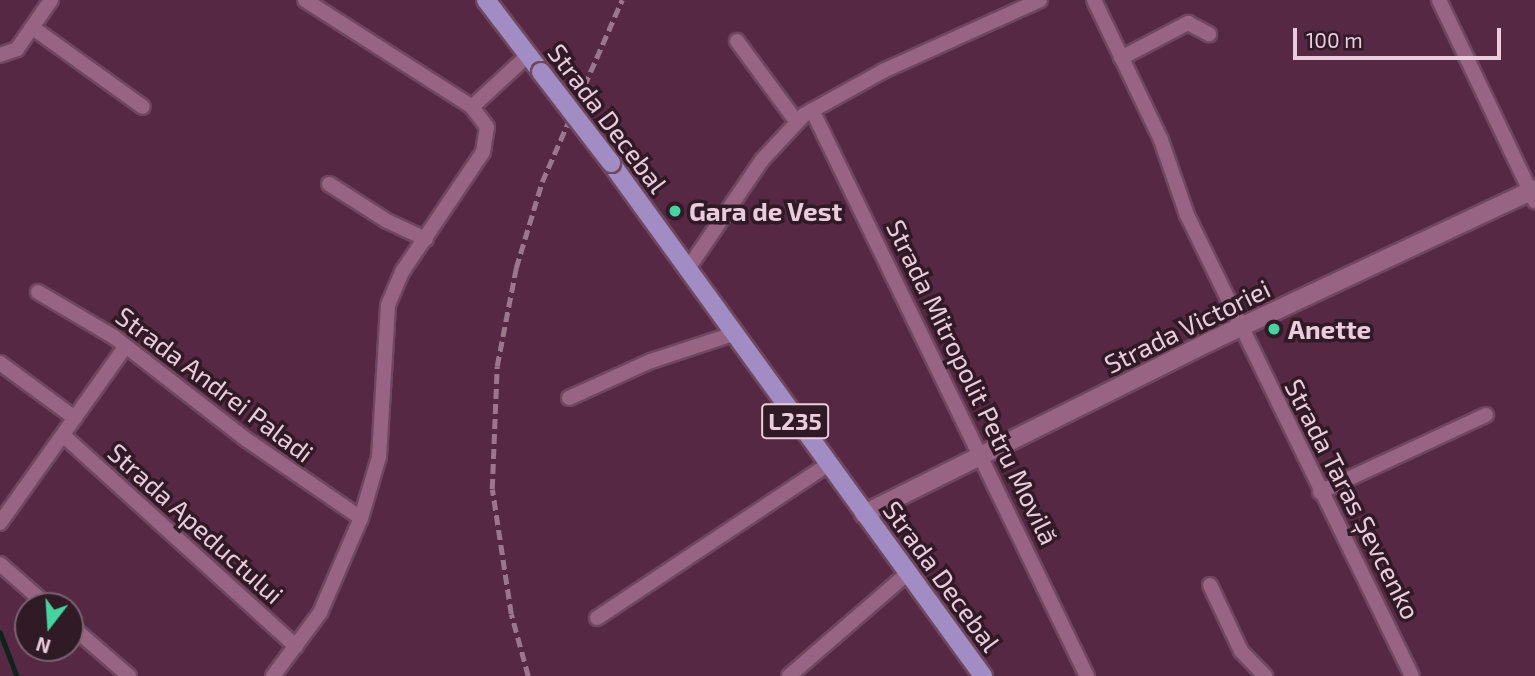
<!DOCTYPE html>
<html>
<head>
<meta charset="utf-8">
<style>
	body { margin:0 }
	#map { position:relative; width:1535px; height:676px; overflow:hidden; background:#562844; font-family:"Exo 2",sans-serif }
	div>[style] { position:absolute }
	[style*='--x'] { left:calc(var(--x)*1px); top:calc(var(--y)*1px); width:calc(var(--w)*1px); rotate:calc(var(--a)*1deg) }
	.stream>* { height:4.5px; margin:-2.25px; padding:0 2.25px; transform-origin:2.25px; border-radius:2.25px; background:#0e231a }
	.roads { filter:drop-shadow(2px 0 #6f475f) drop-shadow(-2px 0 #6f475f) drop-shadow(0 2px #6f475f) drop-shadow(0 -2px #6f475f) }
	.street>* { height:14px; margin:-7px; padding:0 7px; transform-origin:7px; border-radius:7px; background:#986483 }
	.secondary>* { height:18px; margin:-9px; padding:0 9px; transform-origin:9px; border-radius:9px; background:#986483 }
	.primary>* { height:18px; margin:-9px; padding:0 9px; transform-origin:9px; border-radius:9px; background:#a18cc3 }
	.rail>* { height:4.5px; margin-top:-2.25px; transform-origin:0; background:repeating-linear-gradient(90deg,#9c768c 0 10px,transparent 0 15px) }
	.bridges { filter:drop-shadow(2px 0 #6f475f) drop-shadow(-2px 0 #6f475f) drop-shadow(0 2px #6f475f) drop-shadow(0 -2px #6f475f) }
	.primary-bridge>* { height:18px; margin:-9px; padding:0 9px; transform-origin:9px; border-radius:9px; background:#a18cc3 }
	.dots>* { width:19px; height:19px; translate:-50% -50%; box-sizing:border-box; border:4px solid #2f1a26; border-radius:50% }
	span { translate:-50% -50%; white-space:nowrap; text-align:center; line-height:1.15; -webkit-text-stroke:7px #2f1a26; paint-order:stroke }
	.shield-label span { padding:2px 5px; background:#2f1a26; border:2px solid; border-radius:5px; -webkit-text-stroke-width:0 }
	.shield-label { font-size:24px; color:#eaccdc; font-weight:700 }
	.street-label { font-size:26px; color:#eaccdc }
	.poi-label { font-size:26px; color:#eaccdc; font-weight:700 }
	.left { translate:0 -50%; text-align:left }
	.north { position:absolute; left:14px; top:592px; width:70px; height:70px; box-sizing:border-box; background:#2f1a26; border:2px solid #7a616f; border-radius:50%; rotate:197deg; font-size:19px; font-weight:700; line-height:28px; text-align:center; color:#eaccdc }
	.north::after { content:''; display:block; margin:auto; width:24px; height:32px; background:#45d49f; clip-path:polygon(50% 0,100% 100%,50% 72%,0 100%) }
	.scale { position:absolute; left:1293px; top:28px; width:208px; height:32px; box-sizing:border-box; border:4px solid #eaccdc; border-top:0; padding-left:9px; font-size:21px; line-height:24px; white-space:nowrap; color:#eaccdc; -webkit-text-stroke:5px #2f1a26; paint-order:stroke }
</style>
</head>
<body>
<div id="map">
	<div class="stream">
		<div style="--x:0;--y:632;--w:47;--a:68.9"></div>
	</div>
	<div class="roads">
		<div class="street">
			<div style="--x:305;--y:0;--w:198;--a:32.6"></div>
			<div style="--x:472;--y:107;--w:76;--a:-42.9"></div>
			<div style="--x:1094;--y:0;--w:155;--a:64.4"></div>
			<div style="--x:1161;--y:140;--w:79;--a:70.9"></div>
			<div style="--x:1187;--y:215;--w:513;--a:63.98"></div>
			<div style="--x:1439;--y:0;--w:223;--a:64.5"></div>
			<div style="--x:33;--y:28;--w:135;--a:35.7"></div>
			<div style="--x:737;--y:41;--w:99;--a:53.6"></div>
			<div style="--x:0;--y:55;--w:18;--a:-19"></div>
			<div style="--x:17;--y:49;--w:60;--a:-55.2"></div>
			<div style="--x:1121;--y:58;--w:76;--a:-27.6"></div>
			<div style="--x:1188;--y:23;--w:24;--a:28"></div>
			<div style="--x:812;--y:110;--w:629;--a:64.09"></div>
			<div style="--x:329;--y:184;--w:69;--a:32.5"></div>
			<div style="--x:387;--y:221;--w:43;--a:24.8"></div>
			<div style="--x:687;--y:270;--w:133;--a:-55.7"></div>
			<div style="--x:762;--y:160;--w:62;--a:-47"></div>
			<div style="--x:804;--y:115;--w:90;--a:-29.1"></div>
			<div style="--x:883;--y:71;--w:172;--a:-24.3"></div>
			<div style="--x:38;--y:292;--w:88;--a:30.6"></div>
			<div style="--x:114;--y:337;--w:168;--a:37.8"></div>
			<div style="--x:247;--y:440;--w:138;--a:34.4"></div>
			<div style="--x:0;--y:363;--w:93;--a:36.3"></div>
			<div style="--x:569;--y:398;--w:90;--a:-24.3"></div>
			<div style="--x:651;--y:361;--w:86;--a:-18.2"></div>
			<div style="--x:64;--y:436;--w:313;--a:42.2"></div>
			<div style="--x:1320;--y:492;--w:183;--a:-24.9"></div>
			<div style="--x:0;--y:523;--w:217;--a:-54.6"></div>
			<div style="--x:0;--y:564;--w:64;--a:41.2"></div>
			<div style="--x:1210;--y:585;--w:73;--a:64.8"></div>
			<div style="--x:1241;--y:651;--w:35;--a:46"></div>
			<div style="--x:597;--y:618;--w:276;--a:-33.6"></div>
			<div style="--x:70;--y:625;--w:78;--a:40.8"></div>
			<div style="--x:273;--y:676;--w:79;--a:-53.3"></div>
			<div style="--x:320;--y:613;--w:103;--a:-66.7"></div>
			<div style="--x:361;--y:518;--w:64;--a:-73.6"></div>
			<div style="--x:379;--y:457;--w:152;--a:-86.6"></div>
			<div style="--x:388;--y:305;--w:36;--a:-67"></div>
			<div style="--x:402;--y:272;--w:145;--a:-56"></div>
			<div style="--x:483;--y:152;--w:25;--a:-81"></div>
			<div style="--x:487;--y:127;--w:25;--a:-127"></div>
			<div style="--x:789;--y:676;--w:157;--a:-40.9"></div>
		</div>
		<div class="secondary">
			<div style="--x:864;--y:514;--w:392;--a:-26.5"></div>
			<div style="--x:1215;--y:339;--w:353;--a:-25.1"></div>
		</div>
		<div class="primary">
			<div style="--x:486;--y:0;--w:91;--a:52.6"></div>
			<div style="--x:611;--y:163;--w:634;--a:54.05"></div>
		</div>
	</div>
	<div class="rail">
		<div style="--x:528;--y:676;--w:64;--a:-105.3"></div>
		<div style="--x:511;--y:614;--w:126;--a:-98.6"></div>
		<div style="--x:492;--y:489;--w:123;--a:-87.7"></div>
		<div style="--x:497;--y:366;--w:100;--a:-79"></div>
		<div style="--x:516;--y:268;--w:90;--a:-73.2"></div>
		<div style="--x:542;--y:182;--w:199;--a:-66.3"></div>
	</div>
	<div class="bridges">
		<div class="primary-bridge">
			<div style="--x:541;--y:72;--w:115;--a:52.4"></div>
		</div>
	</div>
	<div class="dots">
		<div style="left:675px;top:211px;background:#45d49f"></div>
		<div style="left:1274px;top:329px;background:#45d49f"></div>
	</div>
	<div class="shield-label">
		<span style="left:795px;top:421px">L235</span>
	</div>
	<div class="street-label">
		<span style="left:608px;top:118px;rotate:53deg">Strada Decebal</span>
		<span style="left:1187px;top:326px;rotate:-26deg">Strada Victoriei</span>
		<span style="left:973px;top:382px;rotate:64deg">Strada Mitropolit Petru Movilă</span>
		<span style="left:215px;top:384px;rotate:37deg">Strada Andrei Paladi</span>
		<span style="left:1353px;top:499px;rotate:63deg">Strada Taras Șevcenko</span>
		<span style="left:196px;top:523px;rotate:42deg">Strada Apeductului</span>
		<span style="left:942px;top:576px;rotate:54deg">Strada Decebal</span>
	</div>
	<div class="poi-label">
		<span class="left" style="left:689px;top:211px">Gara de Vest</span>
		<span class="left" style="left:1288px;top:329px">Anette</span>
	</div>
	<div class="north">N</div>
	<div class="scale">100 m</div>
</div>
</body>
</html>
